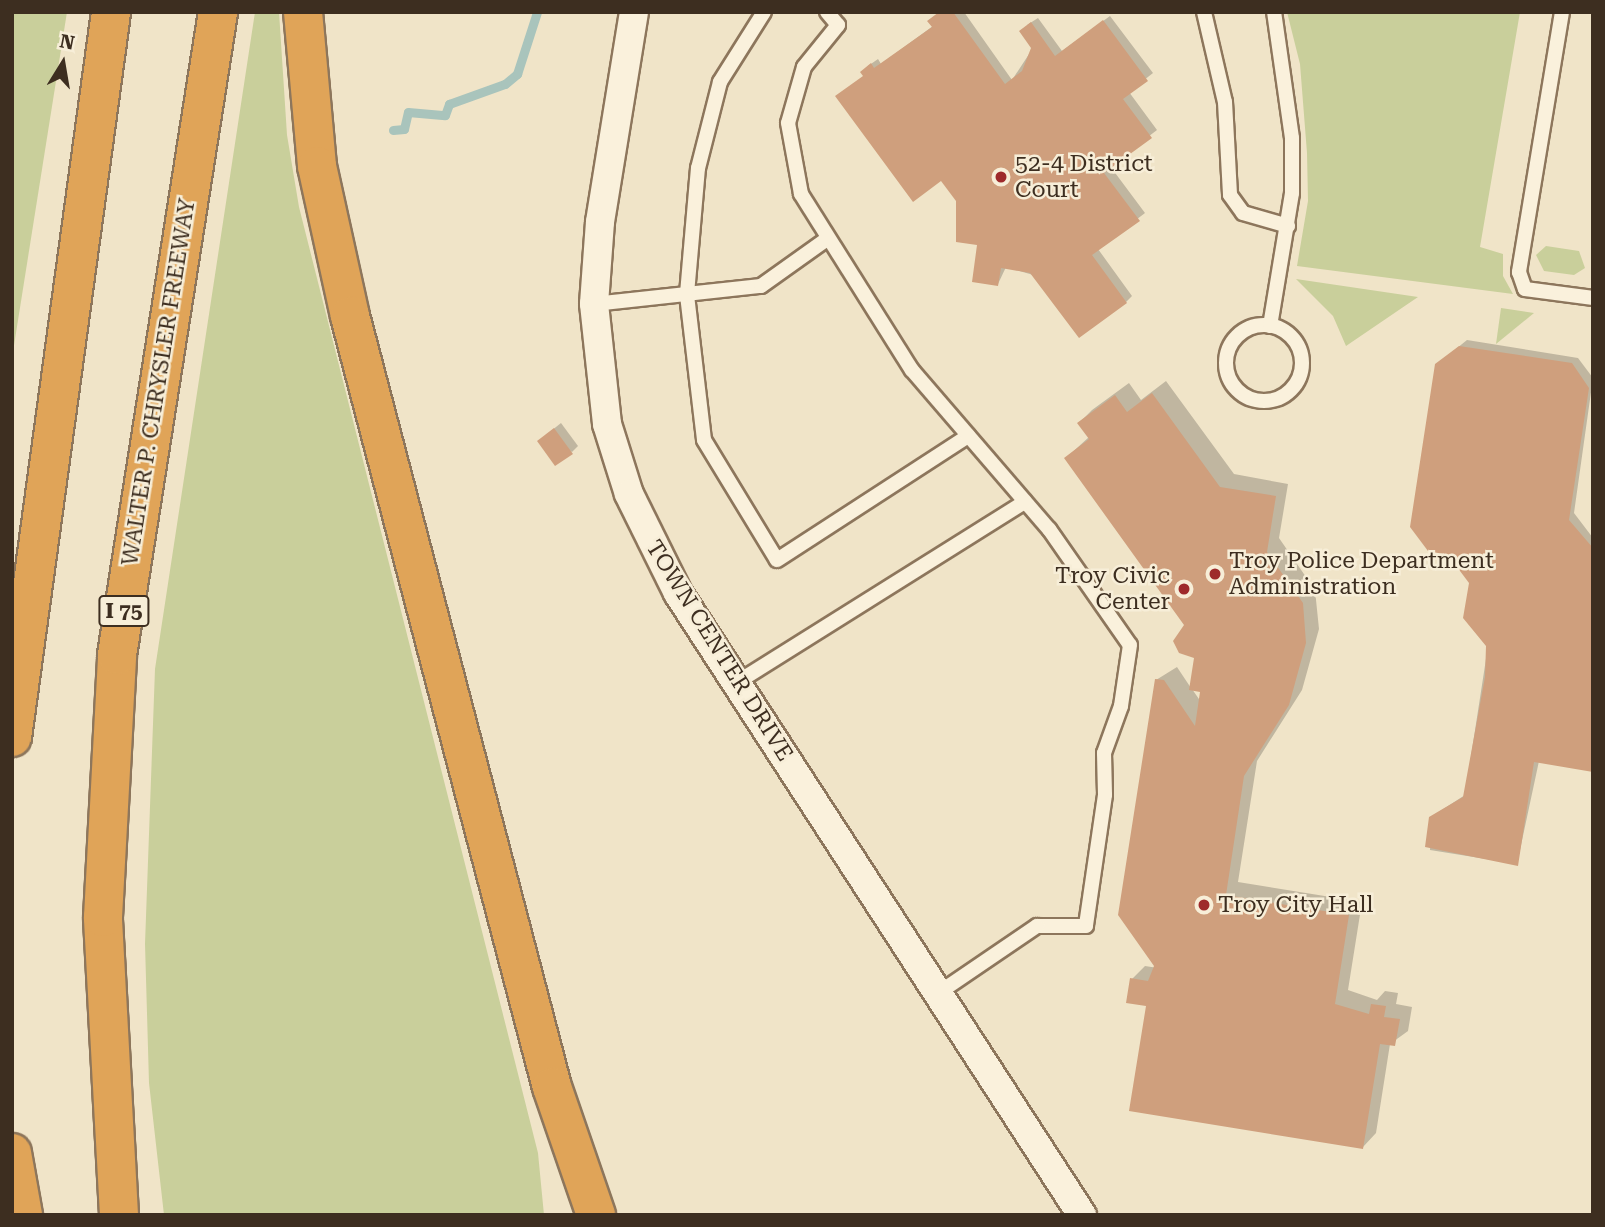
<!DOCTYPE html>
<html>
<head>
<meta charset="utf-8">
<style>
	body { margin:0 }
	#map { position:relative; width:1605px; height:1227px; overflow:hidden; background:#f0e4c8; font-family:"Roboto Serif",serif }
	div>[style] { position:absolute }
	[style*='--x'] { left:calc(var(--x)*1px); top:calc(var(--y)*1px); width:calc(var(--w)*1px); rotate:calc(var(--a)*1deg) }
	.green>* { inset:0; background:#c9cf9b }
	.shadow>* { inset:0; background:#0003 }
	.stream>* { height:9px; margin:-4.5px; padding:0 4.5px; transform-origin:4.5px; border-radius:4.5px; background:#a9c4bc }
	.building>* { inset:0; background:#cf9f7d }
	.roads { filter:drop-shadow(2px 0 #8d765c) drop-shadow(-2px 0 #8d765c) drop-shadow(0 2px #8d765c) drop-shadow(0 -2px #8d765c) }
	.service>* { height:14px; margin:-7px; padding:0 7px; transform-origin:7px; border-radius:7px; background:#faf1dc }
	.service>.ring { margin:-7px; padding:0; box-sizing:content-box; background:none; border:14px solid #faf1dc; border-radius:50% }
	.minor>* { height:28px; margin:-14px; padding:0 14px; transform-origin:14px; border-radius:14px; background:#faf1dc }
	.motorway>* { height:38px; margin:-19px; padding:0 19px; transform-origin:19px; border-radius:19px; background:#e0a458 }
	.dots>* { width:19px; height:19px; translate:-50% -50%; box-sizing:border-box; border:4px solid #f7eed8; border-radius:50% }
	span { translate:-50% -50%; white-space:nowrap; text-align:center; line-height:1.15; -webkit-text-stroke:5px #f7eed8; paint-order:stroke }
	.shield-label span { padding:2px 5px; background:#f7eed8; border:2px solid; border-radius:5px; -webkit-text-stroke-width:0 }
	.shield-label { font-size:21px; color:#3d2e20; font-weight:700 }
	.poi-label { font-size:23px; color:#3d2e20 }
	.left { translate:0 -50%; text-align:left }
	.right { translate:-100% -50%; text-align:right }
	.street-label { font-size:23px; color:#3d2e20 }
	.frame { position:absolute; inset:0; border:14px solid #3d2e20; pointer-events:none }
	.north { position:absolute; left:28px; top:28px; width:70px; height:70px; -webkit-text-stroke:5px #f7eed8; paint-order:stroke; rotate:11deg; font-size:19px; font-weight:700; line-height:28px; text-align:center; color:#3d2e20 }
	.north::after { content:''; display:block; margin:auto; width:24px; height:32px; background:#3d2e20; clip-path:polygon(50% 0,100% 100%,50% 72%,0 100%) }
</style>
</head>
<body>
<div id="map">
	<div class="green">
		<div style="clip-path:polygon(12px 12px,67px 12px,12px 358px)"></div>
		<div style="clip-path:polygon(255px 12px,279px 12px,287px 135px,299px 207px,538px 1153px,544px 1215px,164px 1215px,149px 1083px,145px 944px,155px 669px)"></div>
		<div style="clip-path:polygon(1287px 12px,1520px 12px,1480px 247px,1503px 254px,1503px 276px,1513px 294px,1297px 266px,1308px 201px,1307px 153px,1300px 64px)"></div>
		<div style="clip-path:polygon(1546px 246px,1579px 251px,1585px 268px,1574px 275px,1544px 271px,1536px 255px)"></div>
		<div style="clip-path:polygon(1296px 279px,1418px 297px,1346px 346px,1333px 316px)"></div>
		<div style="clip-path:polygon(1501px 308px,1534px 313px,1496px 344px)"></div>
	</div>
	<div class="shadow">
		<div style="clip-path:polygon(940px 12px,964px 12px,1012px 80px,1033px 48px,1027px 25px,1038px 18px,1062px 51px,1110px 16px,1153px 73px,1129px 92px,1157px 130px,1110px 166px,1145px 213px,1098px 249px,1132px 296px,1126px 302px,1006px 267px,998px 284px,958px 200px,864px 75px,868px 66px,878px 59px,881px 64px,933px 26px)"></div>
		<div style="clip-path:polygon(1467px 340px,1578px 358px,1593px 378px,1574px 513px,1593px 538px,1593px 770px,1539px 761px,1517px 864px,1430px 850px,1431px 817px,1465px 795px,1488px 646px,1471px 582px,1449px 553px,1436px 365px)"></div>
		<div style="clip-path:polygon(evenodd,1166px 381px,1234px 474px,1288px 484px,1279px 538px,1315px 590px,1319px 629px,1302px 690px,1257px 761px,1238px 882px,1362px 902px,1348px 990px,1377px 1000px,1385px 991px,1398px 993px,1396px 1004px,1412px 1007px,1408px 1031px,1390px 1044px,1376px 1133px,1363px 1147px,1148px 1004px,1132px 979px,1145px 966px,1158px 968px,1156px 680px,1177px 667px,1191px 688px,1196px 657px,1186px 625px,1066px 458px,1089px 437px,1079px 423px,1092px 410px,1129px 383px,1141px 400px,1166px 381px,1192px 689px,1202px 690px,1201px 702px,1192px 689px)"></div>
		<div style="clip-path:polygon(561px 423px,578px 446px,572px 452px,546px 435px)"></div>
	</div>
	<div class="stream">
		<div style="--x:393;--y:130;--w:11;--a:-5"></div>
		<div style="--x:404;--y:129;--w:17;--a:-77"></div>
		<div style="--x:408;--y:112;--w:37;--a:5"></div>
		<div style="--x:445;--y:115;--w:12;--a:-70"></div>
		<div style="--x:449;--y:104;--w:59;--a:-19.7"></div>
		<div style="--x:505;--y:84;--w:16;--a:-40"></div>
		<div style="--x:517;--y:74;--w:65;--a:-72.1"></div>
	</div>
	<div class="building">
		<div style="clip-path:polygon(939px 12px,953px 12px,1005px 84px,1022px 71px,1031px 48px,1019px 31px,1031px 22px,1055px 56px,1103px 20px,1148px 81px,1123px 99px,1152px 138px,1104px 173px,1140px 221px,1092px 255px,1127px 303px,1079px 338px,1030px 273px,1001px 268px,998px 286px,972px 282px,977px 245px,956px 242px,956px 201px,941px 181px,913px 202px,835px 96px,863px 76px,860px 72px,871px 63px,874px 68px,932px 27px,927px 21px)"></div>
		<div style="clip-path:polygon(1459px 346px,1572px 363px,1589px 388px,1569px 520px,1593px 548px,1593px 772px,1534px 762px,1518px 866px,1425px 847px,1429px 817px,1463px 797px,1485px 677px,1486px 646px,1463px 618px,1469px 583px,1448px 555px,1428px 551px,1410px 527px,1435px 364px)"></div>
		<div style="clip-path:polygon(1152px 393px,1220px 487px,1276px 496px,1267px 552px,1303px 603px,1306px 643px,1289px 705px,1244px 776px,1226px 895px,1349px 915px,1335px 1004px,1369px 1014px,1371px 1004px,1386px 1006px,1384px 1017px,1400px 1019px,1395px 1046px,1380px 1044px,1363px 1149px,1129px 1111px,1146px 1006px,1126px 1003px,1130px 978px,1148px 981px,1154px 966px,1118px 915px,1155px 679px,1164px 680px,1195px 726px,1200px 692px,1189px 690px,1194px 658px,1179px 653px,1173px 641px,1184px 625px,1064px 458px,1089px 439px,1077px 423px,1115px 395px,1127px 412px)"></div>
		<div style="clip-path:polygon(554px 428px,573px 454px,555px 466px,537px 441px)"></div>
	</div>
	<div class="roads">
		<div class="service">
			<div style="--x:764;--y:12;--w:83;--a:122.2"></div>
			<div style="--x:720;--y:82;--w:89;--a:104.3"></div>
			<div style="--x:698;--y:168;--w:127;--a:95"></div>
			<div style="--x:687;--y:295;--w:146;--a:83.3"></div>
			<div style="--x:704;--y:440;--w:140;--a:58.7"></div>
			<div style="--x:777;--y:560;--w:228;--a:-33"></div>
			<div style="--x:827;--y:12;--w:17;--a:50"></div>
			<div style="--x:838;--y:25;--w:54;--a:129"></div>
			<div style="--x:804;--y:67;--w:58;--a:105.9"></div>
			<div style="--x:788;--y:123;--w:72;--a:79.6"></div>
			<div style="--x:801;--y:194;--w:208;--a:57.8"></div>
			<div style="--x:912;--y:370;--w:210;--a:49.3"></div>
			<div style="--x:1049;--y:529;--w:141;--a:55.1"></div>
			<div style="--x:1130;--y:645;--w:62;--a:98.4"></div>
			<div style="--x:1121;--y:706;--w:50;--a:109.9"></div>
			<div style="--x:1104;--y:753;--w:42;--a:88.6"></div>
			<div style="--x:1105;--y:795;--w:132;--a:98.3"></div>
			<div style="--x:1086;--y:926;--w:49;--a:180"></div>
			<div style="--x:1037;--y:926;--w:121;--a:145.8"></div>
			<div style="--x:1204;--y:12;--w:92;--a:76.9"></div>
			<div style="--x:1225;--y:102;--w:93;--a:86.9"></div>
			<div style="--x:1230;--y:195;--w:22;--a:54"></div>
			<div style="--x:1243;--y:213;--w:47;--a:16.1"></div>
			<div style="--x:1562;--y:12;--w:264;--a:99.4"></div>
			<div style="--x:1519;--y:272;--w:18;--a:71"></div>
			<div style="--x:1525;--y:289;--w:69;--a:7.5"></div>
			<div style="--x:594;--y:304;--w:168;--a:-6.2"></div>
			<div style="--x:761;--y:286;--w:81;--a:-35.5"></div>
			<div class="ring" style="left:1226px;top:325px;width:62px;height:62px"></div>
			<div style="--x:1270;--y:326;--w:135;--a:-80.6"></div>
			<div style="--x:1292;--y:193;--w:55;--a:-90"></div>
			<div style="--x:1292;--y:138;--w:127;--a:-98.1"></div>
			<div style="--x:736;--y:683;--w:341;--a:-32.1"></div>
		</div>
		<div class="minor">
			<div style="--x:634;--y:12;--w:213;--a:99.2"></div>
			<div style="--x:600;--y:222;--w:82;--a:94.2"></div>
			<div style="--x:594;--y:304;--w:121;--a:83.8"></div>
			<div style="--x:607;--y:424;--w:73;--a:72.6"></div>
			<div style="--x:629;--y:494;--w:110;--a:63.7"></div>
			<div style="--x:678;--y:593;--w:742;--a:57"></div>
		</div>
		<div class="motorway">
			<div style="--x:303;--y:12;--w:155;--a:84.8"></div>
			<div style="--x:317;--y:166;--w:154;--a:77.6"></div>
			<div style="--x:350;--y:316;--w:797;--a:75.32"></div>
			<div style="--x:552;--y:1087;--w:135;--a:71"></div>
			<div style="--x:12;--y:737;--w:732;--a:-82.22"></div>
			<div style="--x:12;--y:1153;--w:63;--a:79.9"></div>
			<div style="--x:119;--y:1215;--w:298;--a:-93.1"></div>
			<div style="--x:103;--y:917;--w:262;--a:-86.9"></div>
			<div style="--x:117;--y:655;--w:651;--a:-81.07"></div>
		</div>
	</div>
	<div class="dots">
		<div style="left:1001px;top:177px;background:#9e2a2b"></div>
		<div style="left:1215px;top:574px;background:#9e2a2b"></div>
		<div style="left:1184px;top:589px;background:#9e2a2b"></div>
		<div style="left:1204px;top:905px;background:#9e2a2b"></div>
	</div>
	<div class="shield-label">
		<span style="left:124px;top:611px">I 75</span>
	</div>
	<div class="poi-label">
		<span class="left" style="left:1015px;top:177px">52-4 District<br>Court</span>
		<span class="left" style="left:1229px;top:574px">Troy Police Department<br>Administration</span>
		<span class="right" style="left:1170px;top:589px">Troy Civic<br>Center</span>
		<span class="left" style="left:1218px;top:905px">Troy City Hall</span>
	</div>
	<div class="street-label">
		<span style="left:159px;top:382px;rotate:-81deg">WALTER P. CHRYSLER FREEWAY</span>
		<span style="left:719px;top:651px;rotate:58deg">TOWN CENTER DRIVE</span>
	</div>
	<div class="frame"></div>
	<div class="north">N</div>
</div>
</body>
</html>
